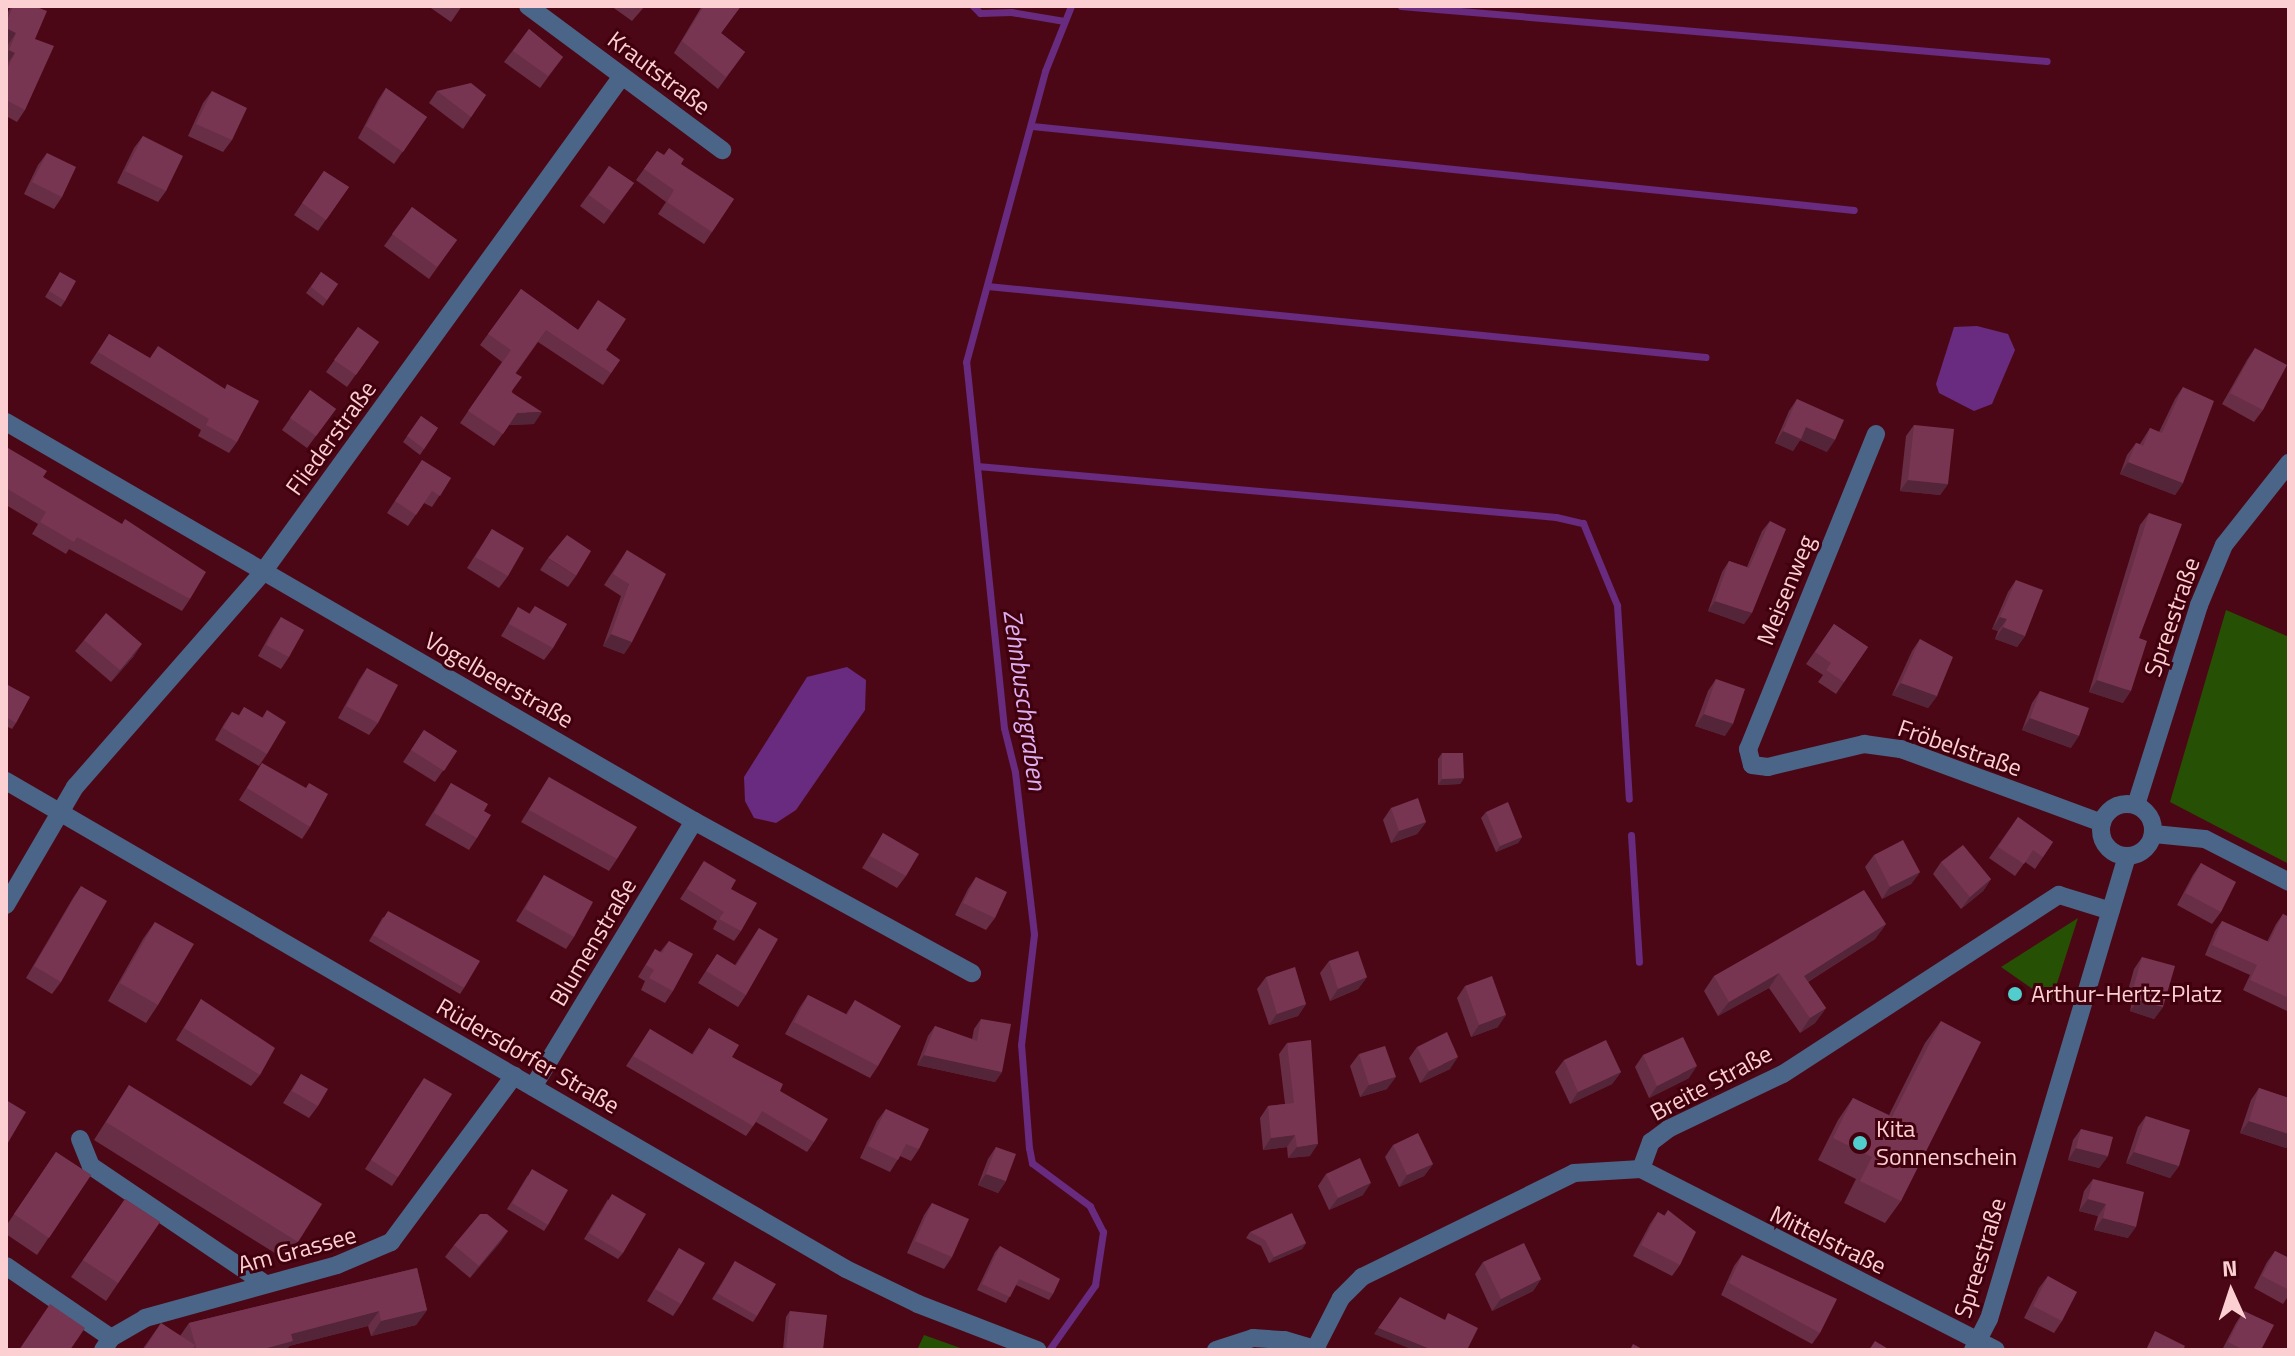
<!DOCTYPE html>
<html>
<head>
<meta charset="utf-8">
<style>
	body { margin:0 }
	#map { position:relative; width:2295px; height:1356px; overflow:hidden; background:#4c0716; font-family:"Titillium Web",sans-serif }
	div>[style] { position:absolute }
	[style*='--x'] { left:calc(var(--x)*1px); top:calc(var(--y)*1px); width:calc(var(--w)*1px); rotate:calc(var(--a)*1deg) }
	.green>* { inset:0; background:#265004 }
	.water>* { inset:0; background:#682b7f }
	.stream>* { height:7px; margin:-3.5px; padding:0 3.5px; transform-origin:3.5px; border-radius:3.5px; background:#682b7f }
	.street>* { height:18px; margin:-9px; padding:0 9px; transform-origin:9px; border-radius:9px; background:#4a6587 }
	.street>.ring { margin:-9px; padding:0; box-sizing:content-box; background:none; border:18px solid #4a6587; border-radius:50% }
	.wall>* { inset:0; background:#672e46 }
	.shaded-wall>* { inset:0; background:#542539 }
	.building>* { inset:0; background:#783551 }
	.dots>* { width:22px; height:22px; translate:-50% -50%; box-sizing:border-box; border:4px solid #40000d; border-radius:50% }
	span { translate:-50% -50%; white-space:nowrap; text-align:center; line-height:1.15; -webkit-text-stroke:6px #40000d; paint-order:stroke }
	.street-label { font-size:24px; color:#fcd0d2 }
	.poi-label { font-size:24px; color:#fcd0d2 }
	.left { translate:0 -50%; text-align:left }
	.water-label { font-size:26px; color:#ddaff1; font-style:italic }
	.frame { position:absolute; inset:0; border:8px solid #fcd0d2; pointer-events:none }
	.north { position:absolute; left:2191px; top:1252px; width:80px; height:80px; -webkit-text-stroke:6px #40000d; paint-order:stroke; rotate:357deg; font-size:22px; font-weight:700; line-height:32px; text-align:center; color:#fcd0d2 }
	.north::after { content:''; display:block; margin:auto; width:28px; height:36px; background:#fcd0d2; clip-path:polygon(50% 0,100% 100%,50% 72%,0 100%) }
</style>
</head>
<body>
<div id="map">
	<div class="green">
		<div style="clip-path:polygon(2226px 610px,2289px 637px,2289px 864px,2170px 802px)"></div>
		<div style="clip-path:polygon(2078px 918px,2051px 1002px,2001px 967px)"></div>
		<div style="clip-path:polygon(924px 1335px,966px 1350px,917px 1350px)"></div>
	</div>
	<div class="water">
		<div style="clip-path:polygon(1977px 326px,2008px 334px,2015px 350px,1992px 404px,1974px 411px,1939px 393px,1936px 384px,1954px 327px)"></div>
		<div style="clip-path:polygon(847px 667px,866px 680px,865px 710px,796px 810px,776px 823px,754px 818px,745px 801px,744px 777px,807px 677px)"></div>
	</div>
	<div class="stream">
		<div style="--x:973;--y:6;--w:10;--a:45"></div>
		<div style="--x:980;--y:13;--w:31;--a:-2"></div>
		<div style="--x:1011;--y:12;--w:54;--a:9.6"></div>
		<div style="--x:1401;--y:6;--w:648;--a:4.87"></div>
		<div style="--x:1032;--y:126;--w:826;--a:5.83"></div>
		<div style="--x:987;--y:286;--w:722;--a:5.65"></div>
		<div style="--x:977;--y:466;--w:581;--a:5.03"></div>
		<div style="--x:1556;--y:517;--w:28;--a:13"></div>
		<div style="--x:1583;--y:523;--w:89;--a:67.5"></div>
		<div style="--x:1617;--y:605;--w:194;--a:86.5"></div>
		<div style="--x:1631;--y:835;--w:127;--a:86.4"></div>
		<div style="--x:1049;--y:1350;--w:80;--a:-54.7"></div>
		<div style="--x:1095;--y:1285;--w:54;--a:-81.4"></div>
		<div style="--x:1103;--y:1232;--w:29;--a:-117"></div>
		<div style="--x:1090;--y:1206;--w:72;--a:-143.4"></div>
		<div style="--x:1032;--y:1163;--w:15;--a:-101"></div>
		<div style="--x:1029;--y:1148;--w:103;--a:-94.4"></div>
		<div style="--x:1021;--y:1045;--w:112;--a:-83.3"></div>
		<div style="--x:1034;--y:934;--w:163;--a:-96.7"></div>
		<div style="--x:1015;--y:772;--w:45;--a:-104"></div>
		<div style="--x:1004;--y:728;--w:368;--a:-95.9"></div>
		<div style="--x:966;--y:362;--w:302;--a:-74.8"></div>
		<div style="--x:1045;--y:71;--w:70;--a:-68.2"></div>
	</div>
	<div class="street">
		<div style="--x:528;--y:6;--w:242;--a:36.6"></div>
		<div style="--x:6;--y:422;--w:795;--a:30.11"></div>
		<div style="--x:694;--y:821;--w:317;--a:28.7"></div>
		<div style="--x:1876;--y:434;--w:340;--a:112.1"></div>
		<div style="--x:1748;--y:749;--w:16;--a:76"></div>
		<div style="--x:1752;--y:765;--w:16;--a:7"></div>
		<div style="--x:1768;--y:767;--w:99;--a:-13.5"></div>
		<div style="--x:1864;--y:744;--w:37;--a:8"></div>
		<div style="--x:1901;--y:749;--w:214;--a:20.2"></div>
		<div style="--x:6;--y:781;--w:971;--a:30.15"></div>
		<div style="--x:846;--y:1269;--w:80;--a:25.9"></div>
		<div style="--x:918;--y:1304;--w:128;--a:21.1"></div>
		<div class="ring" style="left:2101px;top:804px;width:34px;height:34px"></div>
		<div style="--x:2136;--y:805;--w:210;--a:-72.5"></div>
		<div style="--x:2199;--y:605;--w:65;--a:-67.4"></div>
		<div style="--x:2224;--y:545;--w:105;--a:-51.6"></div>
		<div style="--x:2154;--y:834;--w:51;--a:5.6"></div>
		<div style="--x:2205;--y:839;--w:94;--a:27.1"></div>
		<div style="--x:6;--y:905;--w:137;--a:-59.7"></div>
		<div style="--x:75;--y:787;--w:286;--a:-48.8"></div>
		<div style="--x:263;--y:572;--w:612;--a:-54.1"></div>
		<div style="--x:533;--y:1087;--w:311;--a:-58.8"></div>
		<div style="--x:80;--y:1139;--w:29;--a:68"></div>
		<div style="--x:91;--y:1166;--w:209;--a:34.1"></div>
		<div style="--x:1641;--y:1169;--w:398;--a:27"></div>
		<div style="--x:6;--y:1266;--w:127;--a:34.4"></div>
		<div style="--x:1315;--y:1349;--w:57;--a:-63"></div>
		<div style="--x:1341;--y:1298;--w:30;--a:-45"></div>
		<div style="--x:1362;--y:1277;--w:236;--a:-26.1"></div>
		<div style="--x:1574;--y:1173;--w:67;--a:-3.4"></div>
		<div style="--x:1641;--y:1169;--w:29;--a:-70"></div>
		<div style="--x:1651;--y:1142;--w:21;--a:-37"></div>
		<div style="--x:1668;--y:1129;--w:127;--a:-25.6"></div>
		<div style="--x:1783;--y:1074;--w:329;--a:-33"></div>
		<div style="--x:2059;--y:895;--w:54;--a:17.1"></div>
		<div style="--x:103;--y:1350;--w:14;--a:-56"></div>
		<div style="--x:111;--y:1338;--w:39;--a:-30"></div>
		<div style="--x:145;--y:1318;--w:199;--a:-15.4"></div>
		<div style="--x:337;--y:1265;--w:59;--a:-23.1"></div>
		<div style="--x:391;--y:1242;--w:207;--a:-53.5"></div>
		<div style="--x:1216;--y:1350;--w:39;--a:-18"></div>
		<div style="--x:1253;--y:1338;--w:32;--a:4"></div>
		<div style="--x:1285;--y:1340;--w:34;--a:17"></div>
		<div style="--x:1973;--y:1350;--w:35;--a:-63"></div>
		<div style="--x:1989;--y:1319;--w:482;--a:-73.4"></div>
	</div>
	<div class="wall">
		<div style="clip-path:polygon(11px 6px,34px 6px,35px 39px,25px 110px,17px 122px,6px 116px,6px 49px,8px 45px,6px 44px,6px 16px)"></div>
		<div style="clip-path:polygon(428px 6px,462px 6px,451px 22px)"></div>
		<div style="clip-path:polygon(611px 6px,645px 6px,632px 21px)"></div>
		<div style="clip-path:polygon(702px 6px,741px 6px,721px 33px,745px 52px,718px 89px,674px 53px)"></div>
		<div style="clip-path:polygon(529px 29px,563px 57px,540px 88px,504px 62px)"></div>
		<div style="clip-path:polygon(386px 88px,427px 117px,394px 164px,358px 138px,378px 100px)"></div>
		<div style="clip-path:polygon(212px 91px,232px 140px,223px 152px,188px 136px,203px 103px)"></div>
		<div style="clip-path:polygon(437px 91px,486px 95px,463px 129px,429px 103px)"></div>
		<div style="clip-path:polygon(143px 136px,166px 191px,158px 202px,117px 183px,134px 148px)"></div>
		<div style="clip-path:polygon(657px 151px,734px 199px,704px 244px,658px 214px,666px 202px,636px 180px)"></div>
		<div style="clip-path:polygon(47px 153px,62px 197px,54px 209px,24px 194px,38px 165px)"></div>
		<div style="clip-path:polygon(609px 166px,634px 183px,604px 224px,580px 206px)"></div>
		<div style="clip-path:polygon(324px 171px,349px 187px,318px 231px,294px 215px)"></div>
		<div style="clip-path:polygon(412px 207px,457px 240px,429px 279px,384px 246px)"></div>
		<div style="clip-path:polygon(60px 272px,65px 301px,61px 307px,45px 297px)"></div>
		<div style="clip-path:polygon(321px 272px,338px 284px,323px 306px,306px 293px)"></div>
		<div style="clip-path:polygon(521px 289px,620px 360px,603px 385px,538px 342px,516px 373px,512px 392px,534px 424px,509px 425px,494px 446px,460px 423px,502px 362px,480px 345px)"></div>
		<div style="clip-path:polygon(358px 327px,379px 342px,347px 387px,326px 372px)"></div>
		<div style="clip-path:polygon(109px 334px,149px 358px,224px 389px,237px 442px,229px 453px,198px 436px,201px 430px,90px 363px)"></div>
		<div style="clip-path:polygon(2255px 348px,2263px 410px,2254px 422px,2222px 404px,2247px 360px)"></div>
		<div style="clip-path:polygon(2183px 387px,2183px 483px,2175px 495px,2120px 474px,2127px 455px,2136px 443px,2140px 444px,2150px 428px,2159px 432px,2175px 399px)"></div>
		<div style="clip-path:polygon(310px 390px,336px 409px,307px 448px,282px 430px)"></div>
		<div style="clip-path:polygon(1797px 399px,1827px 452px,1800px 440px,1793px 451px,1775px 443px,1789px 411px)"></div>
		<div style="clip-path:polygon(421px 416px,438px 428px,420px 455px,403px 442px)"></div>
		<div style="clip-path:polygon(1914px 425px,1948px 484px,1940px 495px,1900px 491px,1906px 436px)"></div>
		<div style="clip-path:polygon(6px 451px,43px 477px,190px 599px,182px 611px,69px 549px,66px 554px,32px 534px,38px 524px,6px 505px)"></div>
		<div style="clip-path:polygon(422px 460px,451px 478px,432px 507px,424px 503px,408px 526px,387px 513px)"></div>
		<div style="clip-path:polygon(2149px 513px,2139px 638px,2123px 703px,2089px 692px,2140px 525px)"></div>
		<div style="clip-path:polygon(1770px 521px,1744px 624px,1708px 611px,1722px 572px,1729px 561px,1747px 567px,1762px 531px)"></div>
		<div style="clip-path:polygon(492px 529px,508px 576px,499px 588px,467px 568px)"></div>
		<div style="clip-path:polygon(627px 550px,632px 642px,624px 654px,603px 646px,621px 596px,604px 585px)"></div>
		<div style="clip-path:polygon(548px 558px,576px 576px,568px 587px,540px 570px)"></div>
		<div style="clip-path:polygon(2016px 580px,2025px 636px,2017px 647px,1995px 639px,1998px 631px,1992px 629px,2008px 592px)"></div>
		<div style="clip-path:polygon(535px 606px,553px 648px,544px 660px,501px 636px,518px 607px,529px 614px)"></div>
		<div style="clip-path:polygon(281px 617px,289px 657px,281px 669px,258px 656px,273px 629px)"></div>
		<div style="clip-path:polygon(1834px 624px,1868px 647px,1836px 694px,1818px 682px,1823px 675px,1806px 664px)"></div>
		<div style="clip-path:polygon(1920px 639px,1937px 696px,1928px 708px,1892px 695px,1912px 651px)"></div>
		<div style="clip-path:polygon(84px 640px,134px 656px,111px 682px,75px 651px)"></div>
		<div style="clip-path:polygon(367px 668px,378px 723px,369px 735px,338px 718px,359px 680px)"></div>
		<div style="clip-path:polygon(1716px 679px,1725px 736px,1695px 726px,1708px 691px)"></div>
		<div style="clip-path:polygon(6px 684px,16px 723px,12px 729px,6px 726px)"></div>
		<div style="clip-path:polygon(2040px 691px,2071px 748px,2022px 730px,2032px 703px)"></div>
		<div style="clip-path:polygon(244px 707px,262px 718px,267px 710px,267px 754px,259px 766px,215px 740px,224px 724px,232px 712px,239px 715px)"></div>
		<div style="clip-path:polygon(424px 730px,457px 751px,435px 782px,403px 762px)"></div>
		<div style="clip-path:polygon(1442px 753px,1464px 778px,1460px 784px,1438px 785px,1438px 759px)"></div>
		<div style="clip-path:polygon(262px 763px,310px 827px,302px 839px,239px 800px)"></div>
		<div style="clip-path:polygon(549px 777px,617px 859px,609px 871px,521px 822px)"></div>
		<div style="clip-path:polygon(451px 783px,484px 811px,477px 838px,469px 850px,425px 825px)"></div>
		<div style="clip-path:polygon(1391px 808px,1426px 822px,1417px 834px,1391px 843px,1383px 820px)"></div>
		<div style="clip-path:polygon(1486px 812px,1522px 837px,1518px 843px,1496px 852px,1481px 818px)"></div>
		<div style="clip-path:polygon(2018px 817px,2053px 842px,2035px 869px,2025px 862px,2015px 876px,1989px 858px)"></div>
		<div style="clip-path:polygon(883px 833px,906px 876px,897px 888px,862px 868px)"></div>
		<div style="clip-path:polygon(1874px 855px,1920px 872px,1911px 884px,1882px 899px,1865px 867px)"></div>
		<div style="clip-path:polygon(704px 861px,741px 931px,734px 941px,713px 929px,717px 921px,680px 899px)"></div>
		<div style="clip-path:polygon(1941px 862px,1991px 879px,1983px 891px,1961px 909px,1933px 874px)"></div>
		<div style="clip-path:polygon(2201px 863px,2221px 912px,2212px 924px,2177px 905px,2193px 875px)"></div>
		<div style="clip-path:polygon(544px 875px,574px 937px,566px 949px,516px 921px)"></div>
		<div style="clip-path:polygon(976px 877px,995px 918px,986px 930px,955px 915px,968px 889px)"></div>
		<div style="clip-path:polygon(81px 886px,61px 982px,52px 994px,26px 978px,73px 898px)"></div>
		<div style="clip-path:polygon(2283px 914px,2289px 917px,2289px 1012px,2243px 990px,2250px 975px,2205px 955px,2215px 931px,2222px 921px,2267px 942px,2276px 924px)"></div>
		<div style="clip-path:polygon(383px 917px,464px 988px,460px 994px,369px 941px)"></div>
		<div style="clip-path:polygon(155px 922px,158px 1005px,146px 1023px,108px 1001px,143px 939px)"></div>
		<div style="clip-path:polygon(1886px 924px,1875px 939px,1808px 982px,1826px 1008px,1815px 1023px,1800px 1033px,1769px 988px,1718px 1016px,1704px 991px,1714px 976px)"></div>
		<div style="clip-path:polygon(759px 928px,746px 995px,738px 1007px,698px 983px,717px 954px,735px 965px)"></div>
		<div style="clip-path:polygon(669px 941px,673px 991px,665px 1003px,641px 990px,645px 981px,638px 977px,655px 949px,660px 952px)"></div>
		<div style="clip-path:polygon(2142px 957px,2163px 1007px,2154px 1019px,2130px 1011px,2132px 1002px,2125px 1001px,2134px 969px)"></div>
		<div style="clip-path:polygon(1329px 961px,1367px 977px,1358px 989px,1330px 1001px,1320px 973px)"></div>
		<div style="clip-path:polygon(1266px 977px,1306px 1004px,1298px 1016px,1269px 1025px,1257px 989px)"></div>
		<div style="clip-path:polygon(1465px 986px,1498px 1027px,1471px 1037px,1457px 998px)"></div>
		<div style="clip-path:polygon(808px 995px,846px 1014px,855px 1000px,878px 1066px,870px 1078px,785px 1034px,800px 1007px)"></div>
		<div style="clip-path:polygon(201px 999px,260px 1075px,251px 1086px,176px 1040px)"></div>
		<div style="clip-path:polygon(981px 1019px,1002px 1072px,995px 1082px,917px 1065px,928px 1036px,935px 1026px,972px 1039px,974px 1029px)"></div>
		<div style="clip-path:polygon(1941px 1021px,1901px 1201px,1885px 1223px,1844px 1203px,1856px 1179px,1818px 1160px,1838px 1120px,1853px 1098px,1889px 1115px,1925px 1043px)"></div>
		<div style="clip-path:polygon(709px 1028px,732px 1057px,780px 1091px,814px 1142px,807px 1152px,756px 1122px,746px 1136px,626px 1066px,650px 1029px,692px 1054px)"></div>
		<div style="clip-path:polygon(1287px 1043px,1310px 1156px,1288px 1158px,1287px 1147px,1263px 1150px,1260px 1118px,1268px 1106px,1285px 1104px,1279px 1054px)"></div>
		<div style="clip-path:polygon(1417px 1047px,1450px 1069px,1420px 1083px,1409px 1058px)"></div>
		<div style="clip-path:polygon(1359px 1054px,1387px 1089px,1360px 1097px,1350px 1066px)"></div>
		<div style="clip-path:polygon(1643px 1055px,1689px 1078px,1649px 1098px,1635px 1067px)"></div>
		<div style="clip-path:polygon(1564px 1060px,1621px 1072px,1612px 1084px,1570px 1104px,1555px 1072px)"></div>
		<div style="clip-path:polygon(301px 1074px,318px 1106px,309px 1118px,283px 1103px)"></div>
		<div style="clip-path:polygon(129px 1085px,298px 1242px,286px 1260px,94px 1140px)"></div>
		<div style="clip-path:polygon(418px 1087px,452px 1094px,392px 1186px,365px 1169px)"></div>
		<div style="clip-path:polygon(2259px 1088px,2289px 1098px,2289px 1144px,2286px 1148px,2240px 1133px,2251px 1100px)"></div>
		<div style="clip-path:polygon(886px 1109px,919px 1149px,911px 1161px,900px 1156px,890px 1172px,860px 1158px,877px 1121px)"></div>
		<div style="clip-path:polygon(2146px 1116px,2179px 1166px,2170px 1178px,2126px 1163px,2138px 1127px)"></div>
		<div style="clip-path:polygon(2081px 1129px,2108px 1156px,2099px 1168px,2068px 1160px,2073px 1140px)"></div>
		<div style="clip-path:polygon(1393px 1145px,1433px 1164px,1424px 1176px,1399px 1187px,1385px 1157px)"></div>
		<div style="clip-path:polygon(996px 1147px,1006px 1181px,998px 1193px,978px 1185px,988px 1159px)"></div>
		<div style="clip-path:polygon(56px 1152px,91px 1175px,37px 1255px,6px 1234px,6px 1226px)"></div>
		<div style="clip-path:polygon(1326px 1174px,1363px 1195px,1329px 1210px,1318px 1186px)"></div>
		<div style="clip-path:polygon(528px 1175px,548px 1225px,544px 1231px,507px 1209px)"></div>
		<div style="clip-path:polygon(2093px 1179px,2128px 1238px,2094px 1230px,2098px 1216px,2079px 1211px,2084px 1191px)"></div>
		<div style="clip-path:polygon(125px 1199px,160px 1222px,106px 1301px,71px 1277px)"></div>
		<div style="clip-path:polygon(608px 1199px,623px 1253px,618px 1259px,584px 1239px)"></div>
		<div style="clip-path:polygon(932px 1203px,952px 1257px,944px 1269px,907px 1253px,924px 1215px)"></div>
		<div style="clip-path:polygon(1668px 1210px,1680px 1265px,1672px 1276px,1633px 1256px,1650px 1224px,1658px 1212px,1664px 1216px)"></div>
		<div style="clip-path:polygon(508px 1231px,470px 1278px,445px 1257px,454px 1245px)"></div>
		<div style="clip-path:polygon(1250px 1232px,1306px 1243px,1302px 1249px,1269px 1263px,1261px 1246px,1246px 1238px)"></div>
		<div style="clip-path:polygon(1000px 1246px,1053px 1294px,1049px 1300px,1016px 1285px,1006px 1303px,977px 1290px,995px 1252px)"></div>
		<div style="clip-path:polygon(679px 1248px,681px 1304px,673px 1316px,647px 1301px)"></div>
		<div style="clip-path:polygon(2275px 1251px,2289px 1258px,2289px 1295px,2283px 1304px,2254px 1288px,2267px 1262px)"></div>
		<div style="clip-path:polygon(1742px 1255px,1820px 1333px,1812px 1344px,1721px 1295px,1734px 1266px)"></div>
		<div style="clip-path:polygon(735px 1261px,757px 1316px,753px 1322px,712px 1299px)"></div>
		<div style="clip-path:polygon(1483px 1262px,1541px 1279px,1533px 1291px,1492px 1311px,1475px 1274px)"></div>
		<div style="clip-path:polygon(417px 1268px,427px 1310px,416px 1325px,371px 1336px,368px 1326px,289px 1346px,287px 1350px,142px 1350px,161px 1323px,180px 1336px,189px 1323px)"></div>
		<div style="clip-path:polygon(2048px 1276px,2062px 1321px,2054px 1333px,2024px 1318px,2039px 1288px)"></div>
		<div style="clip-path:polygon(790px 1311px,823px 1350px,783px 1350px,786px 1317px)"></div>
		<div style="clip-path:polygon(2244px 1311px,2261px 1350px,2222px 1350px,2236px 1323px)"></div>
	</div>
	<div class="shaded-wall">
		<div style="clip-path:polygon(6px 28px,16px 33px,8px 45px,6px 44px)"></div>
		<div style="clip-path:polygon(9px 50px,15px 53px,6px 65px,6px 54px)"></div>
		<div style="clip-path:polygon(542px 412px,534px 424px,508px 425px,517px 413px)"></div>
		<div style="clip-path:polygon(1806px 427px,1835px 440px,1827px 452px,1800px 440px,1793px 451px,1775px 443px,1783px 431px)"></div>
		<div style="clip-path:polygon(2128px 462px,2183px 483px,2175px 495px,2120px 474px)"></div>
		<div style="clip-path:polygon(1908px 480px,1948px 484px,1940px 495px,1900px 491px)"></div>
		<div style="clip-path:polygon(1715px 601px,1752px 613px,1744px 624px,1708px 611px)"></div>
		<div style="clip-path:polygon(2000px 617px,2007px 619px,1998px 631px,1992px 629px)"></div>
		<div style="clip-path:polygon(2003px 627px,2025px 636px,2017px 647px,1995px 639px)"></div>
		<div style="clip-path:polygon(611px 634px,632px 642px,624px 654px,603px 646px)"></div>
		<div style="clip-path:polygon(142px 644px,134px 656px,111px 682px,120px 670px)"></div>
		<div style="clip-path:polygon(2097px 680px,2131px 691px,2123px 703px,2089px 692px)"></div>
		<div style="clip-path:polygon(1901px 683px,1937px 696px,1928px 708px,1892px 695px)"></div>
		<div style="clip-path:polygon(1704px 714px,1733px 724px,1725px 736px,1695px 726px)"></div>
		<div style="clip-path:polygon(2030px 718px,2079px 736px,2071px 748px,2022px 730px)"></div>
		<div style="clip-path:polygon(1464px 778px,1460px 784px,1438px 785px,1442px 779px)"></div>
		<div style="clip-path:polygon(1426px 822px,1417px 834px,1391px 843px,1399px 831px)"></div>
		<div style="clip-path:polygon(1522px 837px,1518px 843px,1496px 852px,1500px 846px)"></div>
		<div style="clip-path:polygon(1920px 872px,1911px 884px,1882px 899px,1890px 887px)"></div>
		<div style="clip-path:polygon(1991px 879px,1983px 891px,1961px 909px,1970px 897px)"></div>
		<div style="clip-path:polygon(1886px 924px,1875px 939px,1793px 991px,1804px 976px)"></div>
		<div style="clip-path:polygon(1779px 973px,1769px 988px,1718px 1016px,1729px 1002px)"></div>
		<div style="clip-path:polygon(1367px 977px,1358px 989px,1330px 1001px,1338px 989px)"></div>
		<div style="clip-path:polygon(2133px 989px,2141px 991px,2132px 1002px,2125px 1001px)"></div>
		<div style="clip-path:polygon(2138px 1000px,2163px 1007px,2154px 1019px,2130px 1011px)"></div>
		<div style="clip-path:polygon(1306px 1004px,1298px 1016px,1269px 1025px,1277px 1014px)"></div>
		<div style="clip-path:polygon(1826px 1008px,1815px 1023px,1800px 1033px,1810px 1018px)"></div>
		<div style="clip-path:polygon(1506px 1015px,1498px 1027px,1471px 1037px,1479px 1025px)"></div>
		<div style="clip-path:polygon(924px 1055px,1002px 1072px,995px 1082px,917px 1065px)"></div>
		<div style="clip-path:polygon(1458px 1057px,1450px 1069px,1420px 1083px,1429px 1071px)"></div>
		<div style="clip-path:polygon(1697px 1066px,1689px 1078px,1649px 1098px,1657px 1086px)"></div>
		<div style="clip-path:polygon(1621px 1072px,1612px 1084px,1570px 1104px,1578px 1092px)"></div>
		<div style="clip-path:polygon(1396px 1077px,1387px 1089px,1360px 1097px,1369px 1085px)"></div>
		<div style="clip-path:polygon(2249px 1121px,2289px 1134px,2289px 1144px,2286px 1148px,2240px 1133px)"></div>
		<div style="clip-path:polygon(1295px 1135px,1287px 1147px,1263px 1150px,1271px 1138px)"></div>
		<div style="clip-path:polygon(1318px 1144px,1310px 1156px,1288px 1158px,1297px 1147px)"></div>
		<div style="clip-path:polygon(2076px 1148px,2108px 1156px,2099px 1168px,2068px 1160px)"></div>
		<div style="clip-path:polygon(2134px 1152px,2179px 1166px,2170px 1178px,2126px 1163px)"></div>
		<div style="clip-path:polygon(1433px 1164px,1424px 1176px,1399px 1187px,1407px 1175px)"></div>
		<div style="clip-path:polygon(986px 1174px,1006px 1181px,998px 1193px,978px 1185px)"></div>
		<div style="clip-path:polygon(1371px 1183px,1363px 1195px,1329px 1210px,1338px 1198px)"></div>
		<div style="clip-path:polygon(2088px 1199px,2106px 1204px,2098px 1216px,2079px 1211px)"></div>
		<div style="clip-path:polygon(2103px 1218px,2136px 1227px,2128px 1238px,2094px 1230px)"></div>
		<div style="clip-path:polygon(508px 1231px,500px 1243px,470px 1278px,479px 1266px)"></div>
		<div style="clip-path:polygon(1306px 1243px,1302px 1249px,1269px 1263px,1274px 1257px)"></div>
		<div style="clip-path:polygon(1541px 1279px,1533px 1291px,1492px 1311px,1501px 1299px)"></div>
		<div style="clip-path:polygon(427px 1310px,416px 1325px,371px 1336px,381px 1321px)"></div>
		<div style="clip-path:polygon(379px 1311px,368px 1326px,289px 1346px,287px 1350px,260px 1350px,291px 1334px)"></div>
		<div style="clip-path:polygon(1378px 1328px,1432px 1350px,1413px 1350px,1374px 1334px)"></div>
	</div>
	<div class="building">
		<div style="clip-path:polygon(13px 6px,34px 6px,47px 11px,35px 39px,54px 46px,25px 110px,6px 100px,6px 71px,15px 53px,9px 50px,16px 33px,6px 28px,6px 23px)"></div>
		<div style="clip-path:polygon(704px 6px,741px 6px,721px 33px,745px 52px,726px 77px,682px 41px)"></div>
		<div style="clip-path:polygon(529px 29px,563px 57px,548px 76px,513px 51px)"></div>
		<div style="clip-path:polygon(471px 83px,486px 95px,471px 117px,437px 91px)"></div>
		<div style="clip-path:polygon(386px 88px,427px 117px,403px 152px,366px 126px)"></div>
		<div style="clip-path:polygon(212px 91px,247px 108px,232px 140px,196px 124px)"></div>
		<div style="clip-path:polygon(143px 136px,183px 156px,166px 191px,125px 171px)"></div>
		<div style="clip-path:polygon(669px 148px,684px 159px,681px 164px,734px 199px,712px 232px,667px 202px,674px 190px,644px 169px,657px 151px,664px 155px)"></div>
		<div style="clip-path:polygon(47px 153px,76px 167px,62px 197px,32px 182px)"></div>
		<div style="clip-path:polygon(609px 166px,634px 183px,612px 212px,589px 195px)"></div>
		<div style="clip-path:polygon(324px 171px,349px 187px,326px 220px,302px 203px)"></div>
		<div style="clip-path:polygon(412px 207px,457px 240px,437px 267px,392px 234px)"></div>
		<div style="clip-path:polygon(60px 272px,76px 281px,65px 301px,49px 291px)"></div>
		<div style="clip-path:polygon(321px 272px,338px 284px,327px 300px,311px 287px)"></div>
		<div style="clip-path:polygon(521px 289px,578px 330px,598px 300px,626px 319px,606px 350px,620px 360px,611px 373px,546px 330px,515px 373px,522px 377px,511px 392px,542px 412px,517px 413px,503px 434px,468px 411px,511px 350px,488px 334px)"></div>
		<div style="clip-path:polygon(358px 327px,379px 342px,356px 375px,334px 360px)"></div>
		<div style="clip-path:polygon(109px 334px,150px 358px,158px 346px,225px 389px,227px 384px,259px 401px,237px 442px,206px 425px,209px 419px,98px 352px)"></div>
		<div style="clip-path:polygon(2255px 348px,2287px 365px,2263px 410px,2230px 393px)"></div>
		<div style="clip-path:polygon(2183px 387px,2214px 401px,2183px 483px,2128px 462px,2136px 443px,2143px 446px,2150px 428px,2162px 433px)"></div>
		<div style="clip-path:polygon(310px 390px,336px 409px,316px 436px,290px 418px)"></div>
		<div style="clip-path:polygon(1797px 399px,1844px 420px,1835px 440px,1806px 427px,1801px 439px,1783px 431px)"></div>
		<div style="clip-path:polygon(421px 416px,438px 428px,424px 449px,407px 436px)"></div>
		<div style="clip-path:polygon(1914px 425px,1954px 429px,1948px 484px,1908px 480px)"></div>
		<div style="clip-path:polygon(8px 448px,47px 471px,43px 477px,122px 524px,125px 519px,206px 572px,190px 599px,77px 537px,74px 542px,40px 522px,46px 512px,6px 488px,6px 451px)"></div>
		<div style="clip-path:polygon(422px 460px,451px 478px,440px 496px,432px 491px,416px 515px,395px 501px)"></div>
		<div style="clip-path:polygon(2149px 513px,2182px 524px,2139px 638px,2147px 641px,2131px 691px,2097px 680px)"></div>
		<div style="clip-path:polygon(1770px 521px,1786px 529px,1752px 613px,1715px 601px,1729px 561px,1749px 568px)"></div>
		<div style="clip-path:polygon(492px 529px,524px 548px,508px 576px,475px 557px)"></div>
		<div style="clip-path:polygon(567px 535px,591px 551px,576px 576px,548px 558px)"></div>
		<div style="clip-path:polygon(627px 550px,666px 574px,632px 642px,611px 634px,629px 584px,613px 574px)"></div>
		<div style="clip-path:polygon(2016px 580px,2043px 590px,2025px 636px,2003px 627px,2007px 619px,2000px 617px)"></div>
		<div style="clip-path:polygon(535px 606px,567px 624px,553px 648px,509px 624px,518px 607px,530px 614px)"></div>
		<div style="clip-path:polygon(106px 613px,142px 644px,120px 670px,84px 640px)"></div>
		<div style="clip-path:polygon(281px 617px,304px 630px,289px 657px,266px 645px)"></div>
		<div style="clip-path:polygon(1834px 624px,1868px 647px,1844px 682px,1826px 670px,1831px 663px,1815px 652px)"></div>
		<div style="clip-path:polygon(1920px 639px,1953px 657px,1937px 696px,1901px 683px)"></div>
		<div style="clip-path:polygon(367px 668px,398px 685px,378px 723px,346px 706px)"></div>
		<div style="clip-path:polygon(1716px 679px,1745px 689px,1733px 724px,1704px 714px)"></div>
		<div style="clip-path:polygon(6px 684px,30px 697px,16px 723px,8px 718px,6px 722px)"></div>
		<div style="clip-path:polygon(2040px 691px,2089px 708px,2079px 736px,2030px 718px)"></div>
		<div style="clip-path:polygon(244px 707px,263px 718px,267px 710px,286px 722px,267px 754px,223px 728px,232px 712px,239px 716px)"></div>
		<div style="clip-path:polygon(424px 730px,457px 751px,444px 771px,411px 750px)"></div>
		<div style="clip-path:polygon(1442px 753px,1463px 753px,1464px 778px,1442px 779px)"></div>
		<div style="clip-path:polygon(262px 763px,306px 788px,309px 783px,328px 794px,310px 827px,247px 788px)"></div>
		<div style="clip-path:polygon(549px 777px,637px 827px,617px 859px,529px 810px)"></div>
		<div style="clip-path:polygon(451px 783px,488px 804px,484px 811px,491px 815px,477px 838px,434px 813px)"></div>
		<div style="clip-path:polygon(1418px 798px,1426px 822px,1399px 831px,1391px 808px)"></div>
		<div style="clip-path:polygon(1508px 802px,1522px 837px,1500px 846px,1486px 812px)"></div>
		<div style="clip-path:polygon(2018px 817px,2053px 842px,2043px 857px,2033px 850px,2024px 864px,1998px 847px)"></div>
		<div style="clip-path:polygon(883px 833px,919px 854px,906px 876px,870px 856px)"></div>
		<div style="clip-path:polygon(1903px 840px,1920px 872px,1890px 887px,1874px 855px)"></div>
		<div style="clip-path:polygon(1963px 845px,1991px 879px,1970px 897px,1941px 862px)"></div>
		<div style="clip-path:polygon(704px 861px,736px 880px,731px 889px,757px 903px,741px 931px,719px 919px,724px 912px,687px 889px)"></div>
		<div style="clip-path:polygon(2201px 863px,2236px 882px,2221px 912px,2185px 893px)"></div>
		<div style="clip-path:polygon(544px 875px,593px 902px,574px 937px,525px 909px)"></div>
		<div style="clip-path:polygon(976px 877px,1007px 892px,995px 918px,963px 903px)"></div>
		<div style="clip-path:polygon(81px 886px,107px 901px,61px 982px,34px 966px)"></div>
		<div style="clip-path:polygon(1864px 890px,1886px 924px,1804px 976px,1826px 1008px,1810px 1018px,1779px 973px,1729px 1002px,1714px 976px)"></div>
		<div style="clip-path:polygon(388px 911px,480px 961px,464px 988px,373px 935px)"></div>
		<div style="clip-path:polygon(2283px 914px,2289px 917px,2289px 998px,2250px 980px,2257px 965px,2212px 945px,2222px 921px,2269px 942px)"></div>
		<div style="clip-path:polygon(155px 922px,194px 944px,158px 1005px,120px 983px)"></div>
		<div style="clip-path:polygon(759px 928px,778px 939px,746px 995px,706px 971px,717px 954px,736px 966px)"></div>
		<div style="clip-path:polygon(669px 941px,693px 954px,673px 991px,649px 978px,654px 970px,646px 965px,655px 949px,662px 953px)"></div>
		<div style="clip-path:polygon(1358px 951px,1367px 977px,1338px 989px,1329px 961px)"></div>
		<div style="clip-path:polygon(2142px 957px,2175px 966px,2163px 1007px,2138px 1000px,2141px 991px,2133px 989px)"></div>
		<div style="clip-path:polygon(1295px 967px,1306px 1004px,1277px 1014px,1266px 977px)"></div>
		<div style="clip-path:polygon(1492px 976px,1506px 1015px,1479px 1025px,1465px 986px)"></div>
		<div style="clip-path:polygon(808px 995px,847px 1015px,855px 1000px,901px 1026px,878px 1066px,794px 1022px)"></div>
		<div style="clip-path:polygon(201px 999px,275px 1048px,260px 1075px,184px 1028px)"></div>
		<div style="clip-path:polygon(981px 1019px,1011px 1024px,1002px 1072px,924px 1055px,935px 1026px,977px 1041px)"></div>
		<div style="clip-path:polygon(1941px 1021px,1981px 1042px,1901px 1201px,1860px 1181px,1872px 1157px,1833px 1138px,1853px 1098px,1892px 1117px)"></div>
		<div style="clip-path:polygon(709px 1028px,739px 1045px,732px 1057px,783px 1084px,780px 1091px,828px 1119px,814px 1142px,762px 1111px,753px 1126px,633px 1056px,650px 1029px,693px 1055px)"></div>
		<div style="clip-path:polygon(1447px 1032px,1458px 1057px,1429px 1071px,1417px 1047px)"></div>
		<div style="clip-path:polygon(1683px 1037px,1697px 1066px,1657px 1086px,1643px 1055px)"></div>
		<div style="clip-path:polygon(1311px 1040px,1318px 1144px,1297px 1147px,1295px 1135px,1271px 1138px,1268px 1106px,1294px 1103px,1287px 1043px)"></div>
		<div style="clip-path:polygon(1606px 1040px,1621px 1072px,1578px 1092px,1564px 1060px)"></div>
		<div style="clip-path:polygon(1385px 1046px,1396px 1077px,1369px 1085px,1359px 1054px)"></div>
		<div style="clip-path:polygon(301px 1074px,328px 1089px,318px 1106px,292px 1091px)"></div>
		<div style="clip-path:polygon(424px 1078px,452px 1094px,398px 1177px,371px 1160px)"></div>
		<div style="clip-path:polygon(129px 1085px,322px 1204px,298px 1242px,106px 1122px)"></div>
		<div style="clip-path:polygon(2259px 1088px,2289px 1098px,2289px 1134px,2249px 1121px)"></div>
		<div style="clip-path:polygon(6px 1100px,26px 1112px,6px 1146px)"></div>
		<div style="clip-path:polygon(886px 1109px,929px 1129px,919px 1149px,906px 1144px,898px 1160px,868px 1146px)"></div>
		<div style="clip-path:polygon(2146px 1116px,2190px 1130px,2179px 1166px,2134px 1152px)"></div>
		<div style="clip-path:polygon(2081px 1129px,2113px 1137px,2108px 1156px,2076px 1148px)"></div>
		<div style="clip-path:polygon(1418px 1133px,1433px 1164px,1407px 1175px,1393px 1145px)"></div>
		<div style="clip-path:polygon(996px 1147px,1016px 1154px,1006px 1181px,986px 1174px)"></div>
		<div style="clip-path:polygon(56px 1152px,91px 1175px,49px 1238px,14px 1214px)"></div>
		<div style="clip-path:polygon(1360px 1158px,1371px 1183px,1338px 1198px,1326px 1174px)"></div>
		<div style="clip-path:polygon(532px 1169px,568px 1190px,548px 1225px,512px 1203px)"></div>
		<div style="clip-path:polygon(2093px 1179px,2144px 1192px,2136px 1227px,2103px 1218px,2106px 1204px,2088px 1199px)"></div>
		<div style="clip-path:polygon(612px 1194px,646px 1214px,623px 1253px,589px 1233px)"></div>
		<div style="clip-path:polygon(125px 1199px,160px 1222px,118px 1283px,83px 1260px)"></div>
		<div style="clip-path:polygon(932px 1203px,969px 1219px,952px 1257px,915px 1241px)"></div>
		<div style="clip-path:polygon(1668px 1210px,1696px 1232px,1680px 1265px,1641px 1245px,1658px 1212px,1665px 1216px)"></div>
		<div style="clip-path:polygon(1292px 1213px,1306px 1243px,1274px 1257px,1265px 1240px,1250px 1232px)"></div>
		<div style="clip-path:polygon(480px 1214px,487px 1214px,508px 1231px,479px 1266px,454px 1245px)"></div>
		<div style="clip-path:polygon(1524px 1243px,1541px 1279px,1501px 1299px,1483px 1262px)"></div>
		<div style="clip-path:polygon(1000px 1246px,1060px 1279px,1053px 1294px,1019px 1279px,1010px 1297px,982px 1284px)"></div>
		<div style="clip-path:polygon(679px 1248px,705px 1263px,681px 1304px,655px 1289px)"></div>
		<div style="clip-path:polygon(2275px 1251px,2289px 1258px,2289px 1290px,2262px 1276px)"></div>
		<div style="clip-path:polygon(1742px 1255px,1837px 1299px,1820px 1333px,1729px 1283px)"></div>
		<div style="clip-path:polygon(735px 1261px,776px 1284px,757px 1316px,717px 1293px)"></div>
		<div style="clip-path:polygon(417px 1268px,427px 1310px,381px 1321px,379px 1311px,291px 1334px,293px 1341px,260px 1350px,197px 1350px,189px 1323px)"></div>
		<div style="clip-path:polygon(2048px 1276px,2077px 1292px,2062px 1321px,2033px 1306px)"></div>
		<div style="clip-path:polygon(1400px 1297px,1445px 1320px,1448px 1313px,1478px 1328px,1467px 1350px,1457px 1349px,1456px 1350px,1432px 1350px,1378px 1328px)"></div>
		<div style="clip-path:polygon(50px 1304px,85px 1328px,70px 1350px,19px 1350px)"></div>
		<div style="clip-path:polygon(790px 1311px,827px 1315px,823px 1350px,786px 1348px)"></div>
		<div style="clip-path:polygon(2244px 1311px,2274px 1325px,2261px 1350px,2244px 1350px,2228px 1342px)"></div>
		<div style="clip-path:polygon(161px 1323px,195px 1345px,192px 1350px,144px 1350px)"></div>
		<div style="clip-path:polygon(2155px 1331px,2185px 1346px,2183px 1350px,2146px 1350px)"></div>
		<div style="clip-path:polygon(1875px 1341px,1890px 1350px,1869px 1350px)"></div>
		<div style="clip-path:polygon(1633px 1344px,1644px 1350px,1630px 1350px)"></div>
	</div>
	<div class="dots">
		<div style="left:2015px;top:994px;background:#52cdcd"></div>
		<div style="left:1860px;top:1143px;background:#52cdcd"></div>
	</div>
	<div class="street-label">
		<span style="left:659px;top:73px;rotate:37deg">Krautstraße</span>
		<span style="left:331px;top:438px;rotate:-54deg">Fliederstraße</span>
		<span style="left:1786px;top:590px;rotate:-68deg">Meisenweg</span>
		<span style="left:2172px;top:617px;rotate:-71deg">Spreestraße</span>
		<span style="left:499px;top:680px;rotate:30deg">Vogelbeerstraße</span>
		<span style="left:1960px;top:748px;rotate:19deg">Fröbelstraße</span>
		<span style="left:593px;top:942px;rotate:-59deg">Blumenstraße</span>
		<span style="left:528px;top:1056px;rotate:30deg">Rüdersdorfer Straße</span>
		<span style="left:1711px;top:1083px;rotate:-28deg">Breite Straße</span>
		<span style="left:1828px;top:1240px;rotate:26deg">Mittelstraße</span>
		<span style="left:297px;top:1250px;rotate:-15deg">Am Grassee</span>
		<span style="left:1980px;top:1258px;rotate:-73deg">Spreestraße</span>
	</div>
	<div class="poi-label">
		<span class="left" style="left:2031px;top:994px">Arthur-Hertz-Platz</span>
		<span class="left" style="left:1876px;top:1143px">Kita<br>Sonnenschein</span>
	</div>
	<div class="water-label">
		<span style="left:1025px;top:700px;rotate:82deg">Zehnbuschgraben</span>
	</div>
	<div class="frame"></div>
	<div class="north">N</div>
</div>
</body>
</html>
